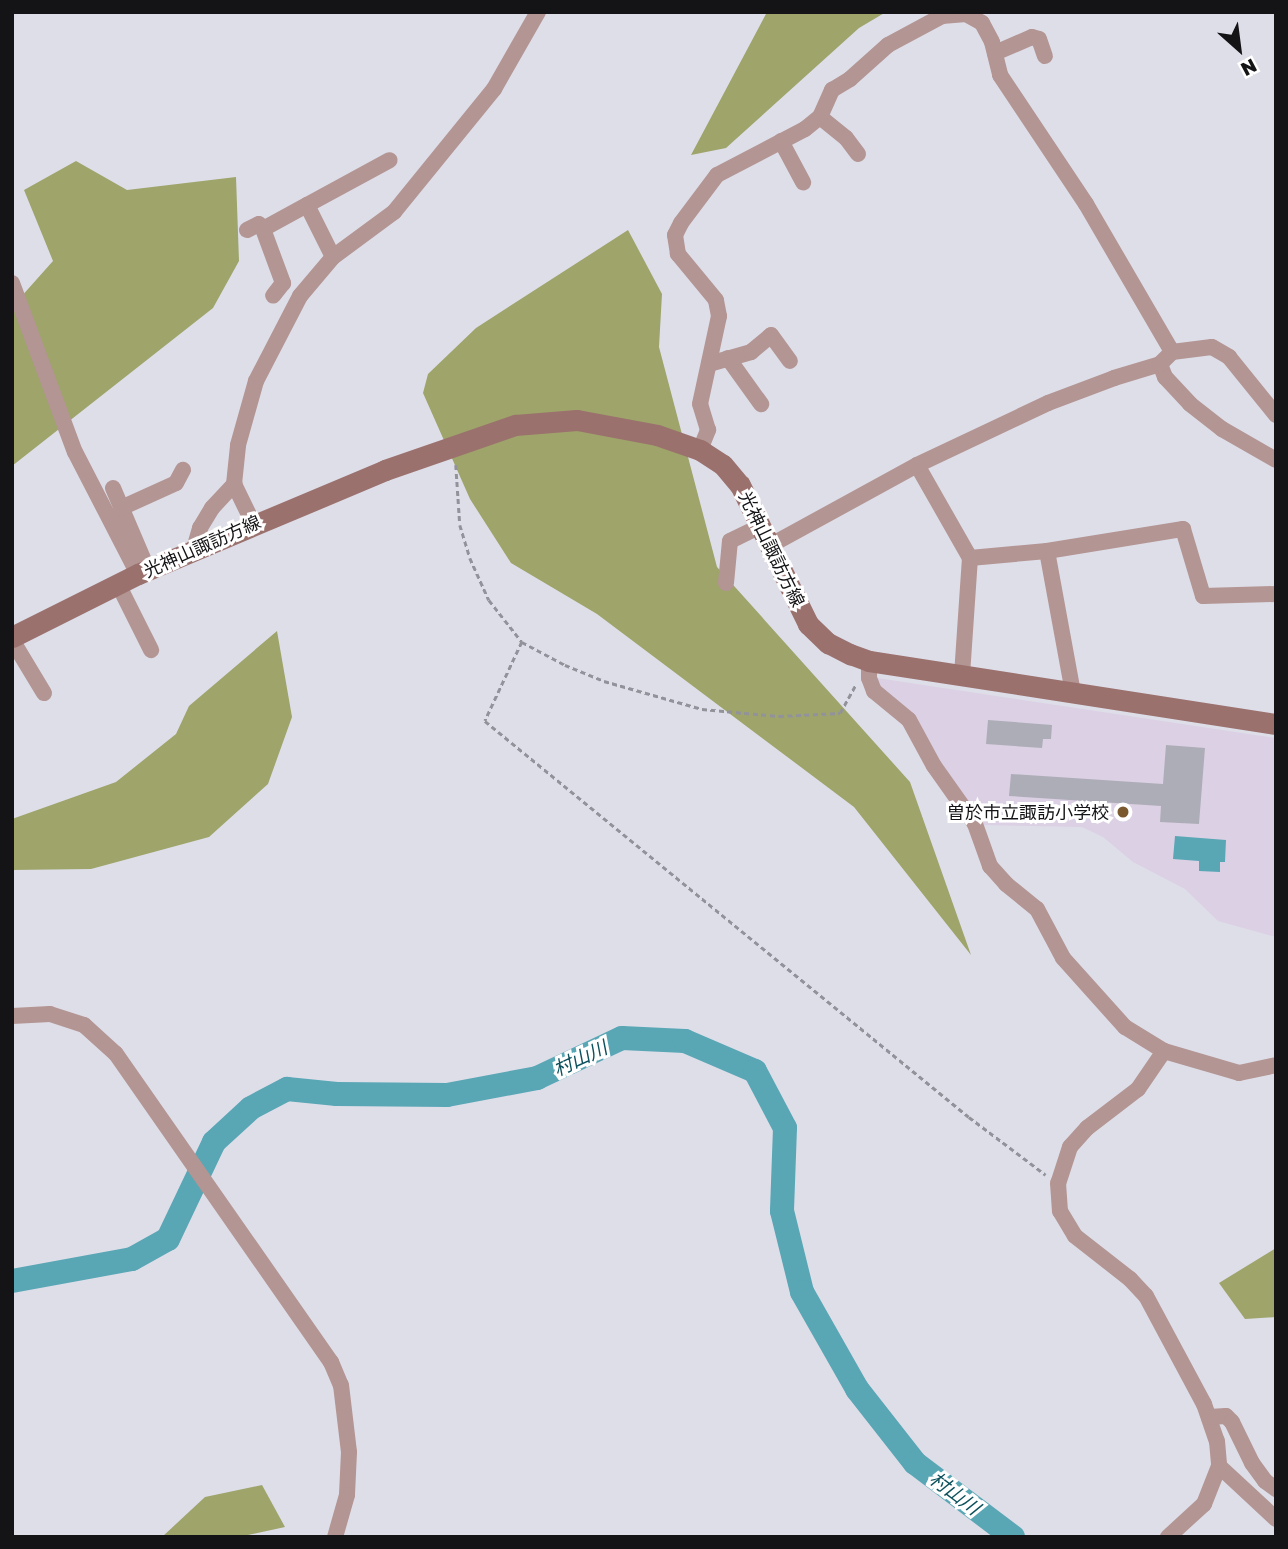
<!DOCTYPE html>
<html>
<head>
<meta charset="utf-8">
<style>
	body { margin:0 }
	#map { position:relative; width:1288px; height:1549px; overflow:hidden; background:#dedee9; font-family:"Golos Text","Noto Sans JP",sans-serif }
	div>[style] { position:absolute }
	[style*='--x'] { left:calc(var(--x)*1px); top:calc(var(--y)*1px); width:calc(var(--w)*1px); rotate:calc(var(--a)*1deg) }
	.education>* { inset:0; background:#dcd0e4 }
	.forest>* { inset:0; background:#9ea46a }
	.water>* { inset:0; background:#59a6b5 }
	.river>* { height:24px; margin:-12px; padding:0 12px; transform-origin:12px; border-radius:12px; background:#59a6b5 }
	.building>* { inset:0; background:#adadb7 }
	.path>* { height:2.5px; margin-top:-1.25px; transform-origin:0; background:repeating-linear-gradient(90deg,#92929a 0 5px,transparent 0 8.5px) }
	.street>* { height:16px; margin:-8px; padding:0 8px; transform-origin:8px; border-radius:8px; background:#b39593 }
	.secondary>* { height:21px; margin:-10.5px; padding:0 10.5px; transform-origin:10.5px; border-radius:10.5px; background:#9b716e }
	.dots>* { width:19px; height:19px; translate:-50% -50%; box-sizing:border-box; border:4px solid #fff; border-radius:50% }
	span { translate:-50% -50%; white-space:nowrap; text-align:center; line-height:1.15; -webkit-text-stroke:6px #fff; paint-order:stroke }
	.street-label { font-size:18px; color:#141417 }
	.poi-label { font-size:18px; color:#141417 }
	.right { translate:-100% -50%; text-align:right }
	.water-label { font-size:19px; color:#0d515d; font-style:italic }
	.frame { position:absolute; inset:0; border:14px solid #141417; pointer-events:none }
	.north { position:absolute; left:1204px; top:14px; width:70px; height:70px; -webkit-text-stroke:5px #fff; paint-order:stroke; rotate:152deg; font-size:19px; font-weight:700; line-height:28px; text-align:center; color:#141417 }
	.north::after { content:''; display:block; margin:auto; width:24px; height:32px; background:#141417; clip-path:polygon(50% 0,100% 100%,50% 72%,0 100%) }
</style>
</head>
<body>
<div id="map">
	<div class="education">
		<div style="clip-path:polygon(877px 678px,1276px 738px,1276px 937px,1218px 921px,1185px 889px,1133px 862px,1103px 837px,1082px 827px,979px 825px,883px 693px)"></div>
	</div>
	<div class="forest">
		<div style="clip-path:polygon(767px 12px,886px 12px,859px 28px,726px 148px,691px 155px)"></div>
		<div style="clip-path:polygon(76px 161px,127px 190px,236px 177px,239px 261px,213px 308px,12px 466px,12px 307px,53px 261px,24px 190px)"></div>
		<div style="clip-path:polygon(628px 230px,662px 294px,659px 347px,717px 567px,910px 782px,971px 955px,854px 807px,597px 614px,511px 563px,470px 499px,423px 393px,428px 374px,476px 328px)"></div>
		<div style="clip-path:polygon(277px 631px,292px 717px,268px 784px,209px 837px,91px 869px,12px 870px,12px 819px,116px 782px,176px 734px,189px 706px)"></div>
		<div style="clip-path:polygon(1276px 1248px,1276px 1317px,1245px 1319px,1219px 1283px)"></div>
		<div style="clip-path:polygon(262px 1485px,285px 1527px,239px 1537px,162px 1537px,205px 1497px)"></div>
	</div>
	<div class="water">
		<div style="clip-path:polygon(1175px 836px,1226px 840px,1225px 862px,1220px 862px,1220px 872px,1199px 871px,1199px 861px,1173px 859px)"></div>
	</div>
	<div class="river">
		<div style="--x:12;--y:1281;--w:122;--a:-10.4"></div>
		<div style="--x:132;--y:1259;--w:41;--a:-29.1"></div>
		<div style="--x:168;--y:1239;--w:107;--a:-64.6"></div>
		<div style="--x:214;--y:1142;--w:50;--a:-42.6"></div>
		<div style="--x:251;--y:1108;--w:41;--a:-27.8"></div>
		<div style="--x:287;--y:1089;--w:50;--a:5.7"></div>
		<div style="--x:337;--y:1094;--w:110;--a:0.5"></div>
		<div style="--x:447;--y:1095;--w:92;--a:-10.7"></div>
		<div style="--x:537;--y:1078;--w:94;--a:-25.2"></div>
		<div style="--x:622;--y:1038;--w:63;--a:2.7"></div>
		<div style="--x:685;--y:1041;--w:76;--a:23.2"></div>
		<div style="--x:755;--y:1071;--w:64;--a:62.2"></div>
		<div style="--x:785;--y:1128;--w:83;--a:92.1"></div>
		<div style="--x:782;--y:1211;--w:83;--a:76.1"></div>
		<div style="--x:802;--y:1292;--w:112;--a:60.4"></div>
		<div style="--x:857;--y:1389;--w:94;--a:51.9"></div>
		<div style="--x:915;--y:1463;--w:123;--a:37.1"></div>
	</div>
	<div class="building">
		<div style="clip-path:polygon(988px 720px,1052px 725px,1051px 739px,1043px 739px,1042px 748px,986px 744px)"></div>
		<div style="clip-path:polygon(1166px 745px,1205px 748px,1199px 824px,1160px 822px,1161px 806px,1009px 796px,1011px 774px,1163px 784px)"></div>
	</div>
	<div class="path">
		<div style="--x:456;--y:465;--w:60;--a:86.2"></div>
		<div style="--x:460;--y:525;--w:34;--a:73"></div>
		<div style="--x:470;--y:558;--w:46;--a:65.7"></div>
		<div style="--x:489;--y:600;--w:53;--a:51.8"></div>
		<div style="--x:522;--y:642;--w:49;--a:28.1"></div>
		<div style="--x:565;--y:665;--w:42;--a:22.3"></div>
		<div style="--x:604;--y:681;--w:102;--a:15.9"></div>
		<div style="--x:702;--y:709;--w:77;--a:5.2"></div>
		<div style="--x:779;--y:716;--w:61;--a:-2.8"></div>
		<div style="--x:840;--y:713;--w:31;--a:-61"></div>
		<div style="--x:522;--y:642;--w:87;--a:115.1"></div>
		<div style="--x:485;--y:721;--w:625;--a:39.29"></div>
		<div style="--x:969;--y:1117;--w:96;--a:37"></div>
	</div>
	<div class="street">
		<div style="--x:995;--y:53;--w:40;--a:-23.4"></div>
		<div style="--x:1032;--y:37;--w:7;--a:16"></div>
		<div style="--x:1039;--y:39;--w:18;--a:71"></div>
		<div style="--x:820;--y:117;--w:33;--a:39"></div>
		<div style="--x:846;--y:138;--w:20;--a:53"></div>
		<div style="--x:781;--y:141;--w:47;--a:61.8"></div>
		<div style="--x:263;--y:229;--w:58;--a:69.7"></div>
		<div style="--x:283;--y:283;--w:16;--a:128"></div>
		<div style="--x:247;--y:230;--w:13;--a:-27"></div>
		<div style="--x:259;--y:224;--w:6;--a:51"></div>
		<div style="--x:263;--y:229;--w:50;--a:-28.6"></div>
		<div style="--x:333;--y:257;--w:58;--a:-116.6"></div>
		<div style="--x:307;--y:205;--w:94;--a:-28.5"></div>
		<div style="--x:12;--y:283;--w:180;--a:69.6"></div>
		<div style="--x:75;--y:452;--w:137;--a:62.7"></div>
		<div style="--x:728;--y:358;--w:57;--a:54.3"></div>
		<div style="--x:709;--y:364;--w:44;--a:-15.9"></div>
		<div style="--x:751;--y:352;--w:26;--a:-40"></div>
		<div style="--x:771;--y:335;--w:32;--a:54"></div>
		<div style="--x:1160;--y:364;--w:14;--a:69"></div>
		<div style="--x:1165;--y:377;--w:37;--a:47"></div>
		<div style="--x:1190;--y:404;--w:41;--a:38"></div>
		<div style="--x:1222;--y:429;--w:62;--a:29.9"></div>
		<div style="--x:700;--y:450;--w:22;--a:-68"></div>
		<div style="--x:708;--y:430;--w:27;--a:-107"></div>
		<div style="--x:700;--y:404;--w:90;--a:-77.8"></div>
		<div style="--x:719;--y:316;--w:16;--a:-101"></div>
		<div style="--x:716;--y:300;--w:60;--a:-129.6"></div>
		<div style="--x:678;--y:254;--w:19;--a:-99"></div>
		<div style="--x:675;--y:235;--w:13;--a:-63"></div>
		<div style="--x:681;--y:223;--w:60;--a:-53.1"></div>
		<div style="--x:717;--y:175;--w:99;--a:-27.6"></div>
		<div style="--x:805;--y:129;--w:19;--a:-39"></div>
		<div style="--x:820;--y:117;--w:30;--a:-66"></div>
		<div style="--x:832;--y:90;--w:21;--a:-31"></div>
		<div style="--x:850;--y:79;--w:51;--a:-41.8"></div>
		<div style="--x:888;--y:45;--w:61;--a:-28.2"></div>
		<div style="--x:942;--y:16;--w:24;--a:-5"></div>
		<div style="--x:966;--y:14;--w:18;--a:29"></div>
		<div style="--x:982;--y:23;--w:21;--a:62"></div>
		<div style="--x:992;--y:42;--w:34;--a:76"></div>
		<div style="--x:1000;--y:75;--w:155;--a:56.3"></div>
		<div style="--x:1086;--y:204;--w:171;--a:59.8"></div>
		<div style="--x:917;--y:465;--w:107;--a:60.3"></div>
		<div style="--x:970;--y:558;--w:77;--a:-5.2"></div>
		<div style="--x:1047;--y:551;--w:143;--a:79.6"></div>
		<div style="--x:113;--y:488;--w:89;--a:66.9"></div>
		<div style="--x:121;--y:508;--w:60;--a:-24.4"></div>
		<div style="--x:176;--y:483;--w:15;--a:-62"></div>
		<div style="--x:253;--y:523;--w:43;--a:-116"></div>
		<div style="--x:234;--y:484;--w:39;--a:-84"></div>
		<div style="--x:238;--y:445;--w:66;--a:-74.3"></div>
		<div style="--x:256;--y:381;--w:96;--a:-62.6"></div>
		<div style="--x:300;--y:296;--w:51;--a:-49.8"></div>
		<div style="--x:333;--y:257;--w:76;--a:-36.4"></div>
		<div style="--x:394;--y:212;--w:159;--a:-50.9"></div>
		<div style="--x:494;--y:89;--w:89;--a:-60.3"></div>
		<div style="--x:771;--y:545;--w:166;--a:-28.7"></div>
		<div style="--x:917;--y:465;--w:145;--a:-25.3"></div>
		<div style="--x:1048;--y:403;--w:71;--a:-20.7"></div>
		<div style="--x:1114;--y:378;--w:48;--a:-16.9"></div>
		<div style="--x:1160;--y:364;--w:17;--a:-45"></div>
		<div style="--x:1172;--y:352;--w:40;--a:-7.1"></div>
		<div style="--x:1212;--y:347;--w:20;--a:30"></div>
		<div style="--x:1229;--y:357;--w:75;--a:51"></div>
		<div style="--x:194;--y:549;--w:22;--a:-74"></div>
		<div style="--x:200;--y:528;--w:23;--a:-59"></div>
		<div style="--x:212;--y:508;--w:33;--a:-47"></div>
		<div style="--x:1047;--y:551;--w:138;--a:-9.2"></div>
		<div style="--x:1183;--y:529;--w:70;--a:73.4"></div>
		<div style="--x:1203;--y:596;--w:73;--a:-1.6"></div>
		<div style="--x:726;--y:583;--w:42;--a:-84.6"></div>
		<div style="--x:730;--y:541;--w:34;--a:-26"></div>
		<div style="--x:118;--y:584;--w:74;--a:63.4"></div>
		<div style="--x:12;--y:640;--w:62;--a:58.9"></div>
		<div style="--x:869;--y:661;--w:17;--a:90"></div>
		<div style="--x:869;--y:678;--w:14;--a:69"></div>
		<div style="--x:874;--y:691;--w:45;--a:39.6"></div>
		<div style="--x:909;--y:720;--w:52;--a:61.5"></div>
		<div style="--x:934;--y:766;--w:71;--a:54.7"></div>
		<div style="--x:975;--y:824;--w:45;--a:70.3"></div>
		<div style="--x:990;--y:866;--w:24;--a:48"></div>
		<div style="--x:1006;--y:884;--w:40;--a:39"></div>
		<div style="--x:1037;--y:909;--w:55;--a:62"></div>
		<div style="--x:1063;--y:958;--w:93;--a:48.1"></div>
		<div style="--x:1125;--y:1027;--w:46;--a:31.6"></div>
		<div style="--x:1164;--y:1051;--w:78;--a:16.3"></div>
		<div style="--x:1239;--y:1073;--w:38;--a:-12"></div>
		<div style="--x:962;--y:675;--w:117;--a:-86.1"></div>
		<div style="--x:12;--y:1016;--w:38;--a:-3"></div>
		<div style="--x:50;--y:1014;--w:36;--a:18"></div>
		<div style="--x:84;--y:1025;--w:43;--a:42.2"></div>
		<div style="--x:116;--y:1054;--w:376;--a:55.1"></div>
		<div style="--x:331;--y:1362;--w:25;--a:67"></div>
		<div style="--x:341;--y:1385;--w:67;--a:83.2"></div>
		<div style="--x:349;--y:1452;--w:43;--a:92.7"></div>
		<div style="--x:347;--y:1495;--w:44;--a:105.9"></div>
		<div style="--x:1164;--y:1051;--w:46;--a:124.4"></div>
		<div style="--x:1138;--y:1089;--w:64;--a:142.6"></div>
		<div style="--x:1087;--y:1128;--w:25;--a:132"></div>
		<div style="--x:1070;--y:1147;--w:38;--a:108"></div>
		<div style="--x:1058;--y:1183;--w:28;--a:86"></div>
		<div style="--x:1060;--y:1211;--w:29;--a:59"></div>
		<div style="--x:1075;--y:1236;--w:70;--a:38"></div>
		<div style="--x:1130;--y:1279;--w:23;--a:47"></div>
		<div style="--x:1146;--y:1296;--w:123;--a:61.8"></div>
		<div style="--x:1204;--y:1404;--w:39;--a:71"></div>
		<div style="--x:1217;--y:1441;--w:25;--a:85"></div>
		<div style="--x:1219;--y:1466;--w:41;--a:111.5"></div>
		<div style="--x:1204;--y:1504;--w:49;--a:137.5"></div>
		<div style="--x:1209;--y:1417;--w:17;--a:-3"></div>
		<div style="--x:1226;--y:1416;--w:8;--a:45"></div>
		<div style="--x:1232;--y:1422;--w:46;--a:64"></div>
		<div style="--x:1252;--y:1463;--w:22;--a:54"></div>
		<div style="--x:1265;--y:1481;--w:14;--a:36"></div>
		<div style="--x:1219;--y:1466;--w:78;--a:42.9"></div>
	</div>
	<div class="secondary">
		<div style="--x:12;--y:637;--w:141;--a:-26.6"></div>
		<div style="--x:138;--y:574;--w:268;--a:-22.8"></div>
		<div style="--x:385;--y:470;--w:138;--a:-19.1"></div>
		<div style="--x:515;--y:425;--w:62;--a:-4.6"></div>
		<div style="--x:577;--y:420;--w:81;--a:10.6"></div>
		<div style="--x:657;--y:435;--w:46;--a:19.2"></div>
		<div style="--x:700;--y:450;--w:27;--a:33"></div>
		<div style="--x:723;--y:465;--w:26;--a:50"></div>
		<div style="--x:740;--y:485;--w:155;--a:63.9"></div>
		<div style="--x:808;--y:624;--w:28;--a:44"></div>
		<div style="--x:828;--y:643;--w:25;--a:27"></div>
		<div style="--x:850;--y:654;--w:20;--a:20"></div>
		<div style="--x:869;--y:661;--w:412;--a:8.8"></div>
	</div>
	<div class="dots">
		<div style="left:1123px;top:812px;background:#7a592f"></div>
	</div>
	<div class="street-label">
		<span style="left:202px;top:546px;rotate:-24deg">光神山諏訪方線</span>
		<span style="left:772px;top:549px;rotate:64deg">光神山諏訪方線</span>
	</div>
	<div class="poi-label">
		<span class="right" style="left:1109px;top:812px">曽於市立諏訪小学校</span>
	</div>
	<div class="water-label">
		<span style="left:580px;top:1058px;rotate:-25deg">村山川</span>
		<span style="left:955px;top:1493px;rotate:37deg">村山川</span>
	</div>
	<div class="frame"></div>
	<div class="north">N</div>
</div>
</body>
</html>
